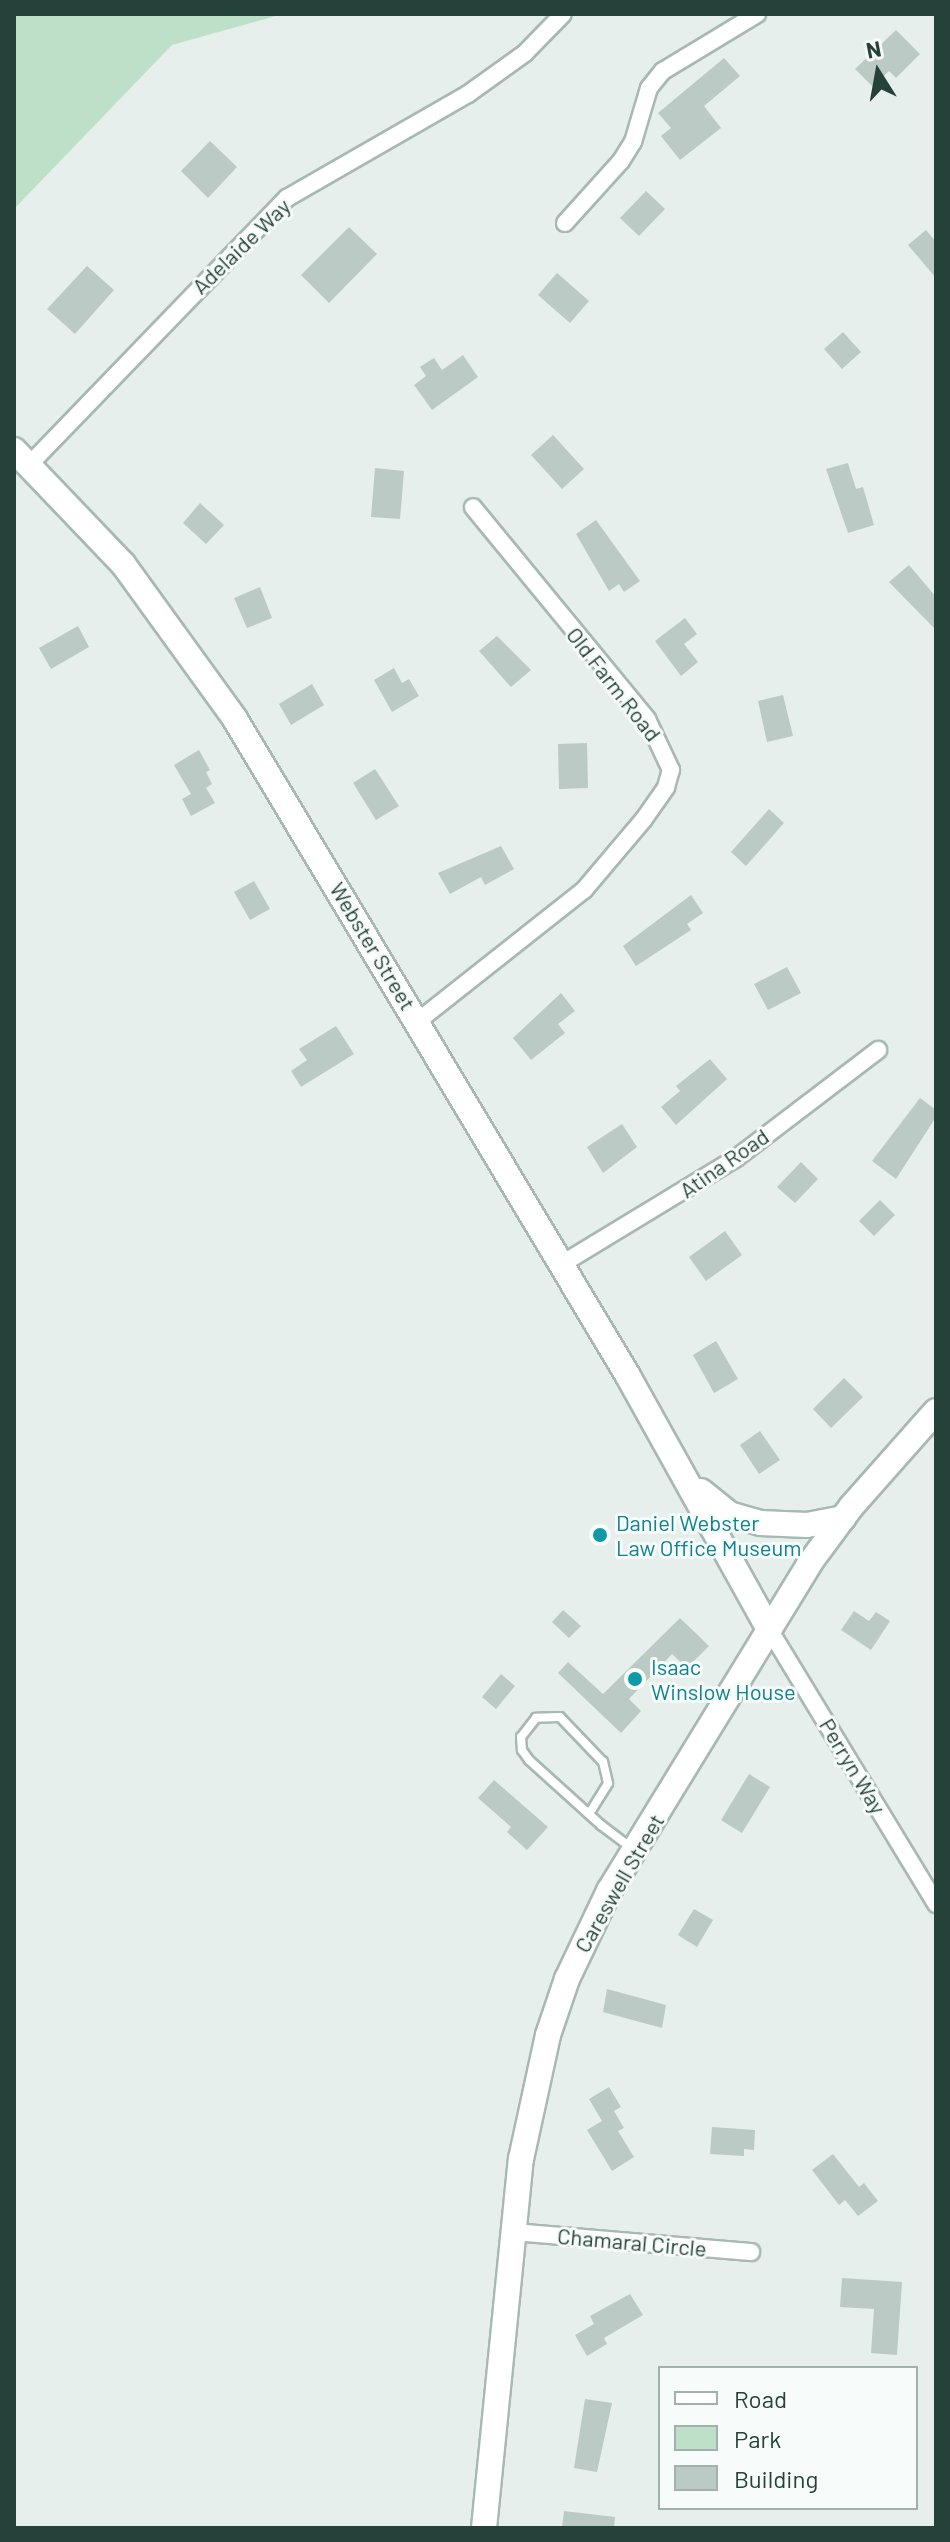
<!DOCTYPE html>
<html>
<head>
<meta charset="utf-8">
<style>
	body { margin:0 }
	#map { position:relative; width:950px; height:2542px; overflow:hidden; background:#e6efeb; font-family:Barlow,sans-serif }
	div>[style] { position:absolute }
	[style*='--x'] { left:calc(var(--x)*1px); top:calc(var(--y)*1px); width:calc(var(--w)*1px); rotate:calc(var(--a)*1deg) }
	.green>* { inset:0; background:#bfe0c8 }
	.building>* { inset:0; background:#bbcac4 }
	.roads { filter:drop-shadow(2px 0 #a8b8b2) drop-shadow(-2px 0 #a8b8b2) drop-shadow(0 2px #a8b8b2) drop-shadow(0 -2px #a8b8b2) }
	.lane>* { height:8px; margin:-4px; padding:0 4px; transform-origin:4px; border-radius:4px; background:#fff }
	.street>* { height:16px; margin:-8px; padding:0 8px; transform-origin:8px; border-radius:8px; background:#fff }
	.secondary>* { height:24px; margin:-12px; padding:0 12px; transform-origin:12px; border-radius:12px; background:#fff }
	.dots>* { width:22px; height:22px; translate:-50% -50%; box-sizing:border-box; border:4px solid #f7fbf9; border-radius:50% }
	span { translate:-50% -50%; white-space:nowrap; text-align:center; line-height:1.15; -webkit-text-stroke:6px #f7fbf9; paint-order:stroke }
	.street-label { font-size:22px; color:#24423a }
	.culture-label { font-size:22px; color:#0d838f }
	.left { translate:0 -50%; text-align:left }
	.frame { position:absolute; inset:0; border:16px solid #24423a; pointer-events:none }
	.legend { position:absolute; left:658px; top:2366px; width:260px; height:144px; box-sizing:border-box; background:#f7fbf9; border:2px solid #a3b1ad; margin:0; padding:10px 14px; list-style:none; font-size:24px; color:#24423a }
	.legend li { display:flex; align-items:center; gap:16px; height:40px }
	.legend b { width:40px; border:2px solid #a3b1ad }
	.north { position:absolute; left:838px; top:32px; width:80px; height:80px; -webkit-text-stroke:6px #f7fbf9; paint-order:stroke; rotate:349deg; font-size:22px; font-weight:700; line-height:32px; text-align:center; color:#24423a }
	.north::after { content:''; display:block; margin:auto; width:28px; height:36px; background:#24423a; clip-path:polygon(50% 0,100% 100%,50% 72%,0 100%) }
</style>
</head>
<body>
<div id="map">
	<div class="green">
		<div style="clip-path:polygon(14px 14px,283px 14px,172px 45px,14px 209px)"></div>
	</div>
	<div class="building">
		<div style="clip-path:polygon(896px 30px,920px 54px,896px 78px,889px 71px,873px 87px,855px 69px)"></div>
		<div style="clip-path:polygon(724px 58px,740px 76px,704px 106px,721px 128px,680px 160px,661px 136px,671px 128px,658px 113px)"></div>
		<div style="clip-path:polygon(210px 141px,237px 167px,208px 198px,181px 171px)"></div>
		<div style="clip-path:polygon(646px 191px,665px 209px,639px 236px,620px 218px)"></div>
		<div style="clip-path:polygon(349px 227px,377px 254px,329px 303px,301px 275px)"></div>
		<div style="clip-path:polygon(926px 230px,936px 242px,936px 278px,908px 245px)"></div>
		<div style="clip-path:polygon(87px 266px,114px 290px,75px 334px,47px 309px)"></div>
		<div style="clip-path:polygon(557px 273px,589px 301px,570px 323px,538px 295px)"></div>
		<div style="clip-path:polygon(843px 332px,861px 352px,842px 369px,824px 349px)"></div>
		<div style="clip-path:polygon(463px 355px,478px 377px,432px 410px,414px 385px,426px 376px,420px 367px,434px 358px,442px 370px)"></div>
		<div style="clip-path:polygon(553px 435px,584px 469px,562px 489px,531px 455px)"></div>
		<div style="clip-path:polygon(848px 463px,856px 489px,863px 487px,874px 525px,848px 533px,826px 469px)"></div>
		<div style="clip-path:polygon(375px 468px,404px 471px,400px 519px,371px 517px)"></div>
		<div style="clip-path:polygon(200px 503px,224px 525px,206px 544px,183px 523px)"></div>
		<div style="clip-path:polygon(596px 520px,640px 581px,624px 592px,619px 584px,609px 591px,576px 534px)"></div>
		<div style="clip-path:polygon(909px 565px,936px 597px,936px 630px,889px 582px)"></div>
		<div style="clip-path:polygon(260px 587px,272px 618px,247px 628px,234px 598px)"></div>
		<div style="clip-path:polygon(685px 618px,697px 634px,684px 644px,698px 662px,681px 676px,655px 641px)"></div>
		<div style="clip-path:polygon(78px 626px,89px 647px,51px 669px,39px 648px)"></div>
		<div style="clip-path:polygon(497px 636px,531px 670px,511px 687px,479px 651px)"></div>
		<div style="clip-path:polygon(394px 668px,402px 683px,409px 679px,419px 696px,392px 712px,374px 680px)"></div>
		<div style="clip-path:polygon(312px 684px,324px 705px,291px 725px,279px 704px)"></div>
		<div style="clip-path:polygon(783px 695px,793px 736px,767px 742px,758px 701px)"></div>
		<div style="clip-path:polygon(587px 743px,588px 788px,559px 789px,558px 744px)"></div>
		<div style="clip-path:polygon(199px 750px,210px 770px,206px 772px,212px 784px,206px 788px,215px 803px,191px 816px,182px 799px,191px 794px,174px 765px)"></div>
		<div style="clip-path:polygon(375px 769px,399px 806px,376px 820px,353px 783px)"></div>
		<div style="clip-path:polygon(769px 809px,784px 823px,746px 866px,731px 852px)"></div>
		<div style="clip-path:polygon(501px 846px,514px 869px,485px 885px,481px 877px,450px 894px,438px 873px)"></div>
		<div style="clip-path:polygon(254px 881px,270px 909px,250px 920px,234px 892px)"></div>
		<div style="clip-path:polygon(691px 895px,703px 913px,687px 924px,691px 930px,636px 966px,623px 946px)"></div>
		<div style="clip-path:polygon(787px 967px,801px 993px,768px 1010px,754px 984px)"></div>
		<div style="clip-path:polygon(561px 993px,575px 1011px,558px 1024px,565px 1033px,531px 1060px,513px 1038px)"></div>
		<div style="clip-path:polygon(336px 1026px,354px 1054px,301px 1087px,291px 1071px,307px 1060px,299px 1049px)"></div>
		<div style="clip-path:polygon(710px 1059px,727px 1079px,676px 1125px,661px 1107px,680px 1091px,676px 1086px)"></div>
		<div style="clip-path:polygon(920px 1098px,936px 1110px,936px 1117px,896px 1179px,872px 1161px)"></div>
		<div style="clip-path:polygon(622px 1124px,637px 1147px,603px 1173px,587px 1147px)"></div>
		<div style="clip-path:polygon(801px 1162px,818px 1179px,795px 1203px,777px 1187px)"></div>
		<div style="clip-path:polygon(880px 1200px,895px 1215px,874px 1236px,859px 1221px)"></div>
		<div style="clip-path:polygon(725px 1231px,742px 1255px,706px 1281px,689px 1257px)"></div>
		<div style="clip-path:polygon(716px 1341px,738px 1379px,714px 1393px,693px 1355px)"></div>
		<div style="clip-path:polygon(844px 1378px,863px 1397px,831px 1428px,813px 1409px)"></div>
		<div style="clip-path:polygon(760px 1431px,780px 1460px,759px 1474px,740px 1445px)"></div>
		<div style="clip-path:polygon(563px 1610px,581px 1626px,569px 1638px,552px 1622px)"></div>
		<div style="clip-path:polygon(854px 1611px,869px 1621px,876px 1612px,890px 1621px,871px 1650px,841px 1630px)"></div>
		<div style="clip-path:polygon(680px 1618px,709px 1646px,687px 1668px,672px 1654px,629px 1699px,641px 1711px,621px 1733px,558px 1673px,568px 1662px,603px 1694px)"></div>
		<div style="clip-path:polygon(501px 1674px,515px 1686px,496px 1709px,482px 1697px)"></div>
		<div style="clip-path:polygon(749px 1774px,770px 1787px,742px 1833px,721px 1820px)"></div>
		<div style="clip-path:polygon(494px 1780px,548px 1827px,527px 1850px,507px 1832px,511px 1827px,478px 1798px)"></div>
		<div style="clip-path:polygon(694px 1909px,713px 1920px,697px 1947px,678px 1935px)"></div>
		<div style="clip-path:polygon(607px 1989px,666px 2005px,662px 2028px,603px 2012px)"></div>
		<div style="clip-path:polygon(609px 2087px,621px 2107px,614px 2111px,624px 2128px,618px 2131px,634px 2157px,612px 2171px,587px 2130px,602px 2121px,589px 2099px)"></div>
		<div style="clip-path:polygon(712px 2127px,755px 2130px,754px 2150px,744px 2149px,744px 2156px,710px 2154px)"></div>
		<div style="clip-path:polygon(833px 2154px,859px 2187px,864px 2183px,878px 2201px,858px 2216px,845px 2200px,839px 2205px,812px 2170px)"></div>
		<div style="clip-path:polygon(842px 2278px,902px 2282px,897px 2355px,871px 2353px,874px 2309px,840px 2307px)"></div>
		<div style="clip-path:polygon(630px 2294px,643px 2315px,604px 2338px,607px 2344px,587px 2356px,575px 2335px,594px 2324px,590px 2316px)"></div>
		<div style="clip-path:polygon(585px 2399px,612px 2403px,597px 2472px,574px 2468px)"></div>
		<div style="clip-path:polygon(564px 2511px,615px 2517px,614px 2528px,562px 2528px)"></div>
	</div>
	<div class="roads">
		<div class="lane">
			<div style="--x:589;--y:1814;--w:36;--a:-58"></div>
			<div style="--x:608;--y:1783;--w:22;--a:-103"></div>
			<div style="--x:603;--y:1762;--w:62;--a:-133.7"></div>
			<div style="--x:560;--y:1717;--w:24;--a:178"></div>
			<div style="--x:536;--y:1718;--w:24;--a:128"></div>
			<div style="--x:521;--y:1737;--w:13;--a:86"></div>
			<div style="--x:522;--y:1750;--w:12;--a:55"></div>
			<div style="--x:529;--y:1760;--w:97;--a:42.1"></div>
			<div style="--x:601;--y:1825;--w:38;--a:37"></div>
		</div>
		<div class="street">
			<div style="--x:565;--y:223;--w:84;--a:-47.9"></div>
			<div style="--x:621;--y:161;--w:22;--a:-58"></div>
			<div style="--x:633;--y:142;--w:56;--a:-73.5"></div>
			<div style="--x:649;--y:88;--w:22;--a:-51"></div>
			<div style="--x:663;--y:71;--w:110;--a:-31.2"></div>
			<div style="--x:30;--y:464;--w:370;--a:-46"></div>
			<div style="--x:287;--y:198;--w:209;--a:-29.9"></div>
			<div style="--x:468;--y:94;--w:70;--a:-35.7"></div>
			<div style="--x:525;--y:53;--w:54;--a:-45.7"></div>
			<div style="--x:418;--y:1021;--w:211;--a:-38.3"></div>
			<div style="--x:584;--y:890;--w:93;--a:-49.8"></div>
			<div style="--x:644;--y:819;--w:39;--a:-55"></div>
			<div style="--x:666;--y:787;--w:18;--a:-74"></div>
			<div style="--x:671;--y:770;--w:56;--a:-115.2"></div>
			<div style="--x:647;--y:719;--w:274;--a:-129.4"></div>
			<div style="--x:562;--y:1264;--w:202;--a:-31.3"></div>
			<div style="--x:735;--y:1159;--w:180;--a:-37.3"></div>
			<div style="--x:769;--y:1629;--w:322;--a:58.7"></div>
			<div style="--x:513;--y:2232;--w:239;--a:4.8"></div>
		</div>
		<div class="secondary">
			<div style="--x:14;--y:450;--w:158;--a:46.3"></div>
			<div style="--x:123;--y:564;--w:191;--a:54.1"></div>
			<div style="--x:235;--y:719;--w:766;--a:59.11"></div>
			<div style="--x:628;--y:1376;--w:290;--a:60.9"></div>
			<div style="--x:701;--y:1491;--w:36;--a:39"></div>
			<div style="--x:729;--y:1514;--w:32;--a:16"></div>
			<div style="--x:760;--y:1523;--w:47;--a:2.4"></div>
			<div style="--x:807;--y:1525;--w:37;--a:-11"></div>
			<div style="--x:484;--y:2528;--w:371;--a:-84.3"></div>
			<div style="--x:521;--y:2159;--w:127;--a:-77.7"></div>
			<div style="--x:548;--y:2035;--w:59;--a:-71.3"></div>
			<div style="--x:567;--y:1979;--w:98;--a:-64.5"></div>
			<div style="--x:609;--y:1891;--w:383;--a:-58.5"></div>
			<div style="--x:809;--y:1564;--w:71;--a:-53.6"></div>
			<div style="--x:851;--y:1507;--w:128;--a:-48.5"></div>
		</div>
	</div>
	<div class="dots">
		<div style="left:600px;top:1535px;background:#0f9aa8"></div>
		<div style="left:635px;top:1679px;background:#0f9aa8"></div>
	</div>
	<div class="street-label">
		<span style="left:241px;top:246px;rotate:-44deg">Adelaide Way</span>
		<span style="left:614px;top:684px;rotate:52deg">Old Farm Road</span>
		<span style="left:373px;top:946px;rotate:59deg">Webster Street</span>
		<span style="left:724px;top:1163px;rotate:-35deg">Atina Road</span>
		<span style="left:853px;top:1766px;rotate:59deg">Perryn Way</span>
		<span style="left:619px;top:1883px;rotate:-60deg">Careswell Street</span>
		<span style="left:632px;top:2242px;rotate:5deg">Chamaral Circle</span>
	</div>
	<div class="culture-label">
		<span class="left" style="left:616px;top:1535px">Daniel Webster<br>Law Office Museum</span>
		<span class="left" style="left:651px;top:1679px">Isaac<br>Winslow House</span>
	</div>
	<div class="frame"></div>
	<ul class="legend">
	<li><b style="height:10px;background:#fff"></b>Road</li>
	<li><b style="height:22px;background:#bfe0c8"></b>Park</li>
	<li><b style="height:22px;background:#bbcac4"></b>Building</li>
	</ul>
	<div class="north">N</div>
</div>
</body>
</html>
